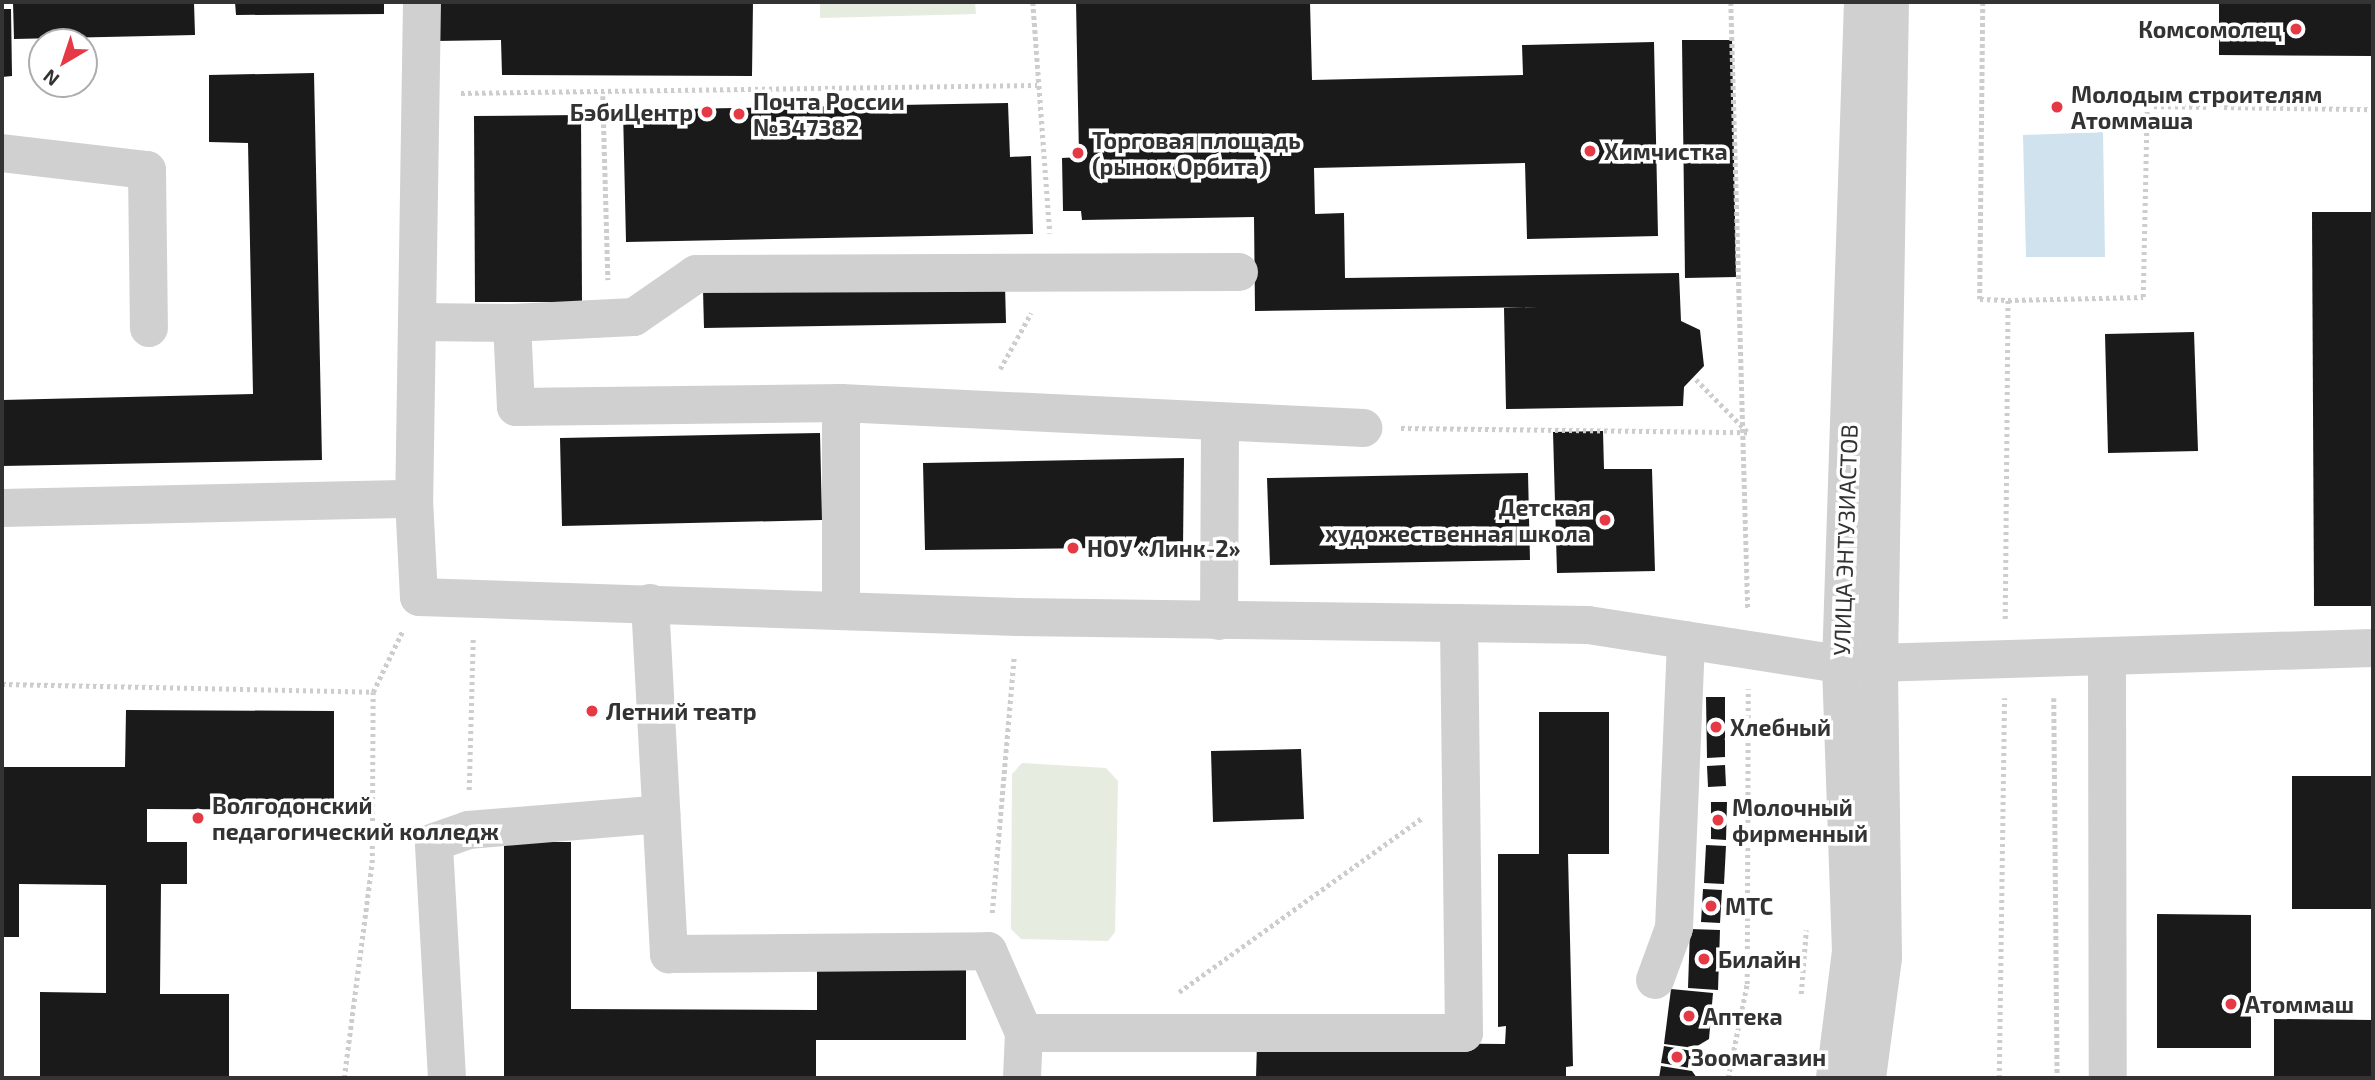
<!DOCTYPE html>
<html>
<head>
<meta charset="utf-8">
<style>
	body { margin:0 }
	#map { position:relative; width:2375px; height:1080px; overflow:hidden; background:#fff; font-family:"Exo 2",sans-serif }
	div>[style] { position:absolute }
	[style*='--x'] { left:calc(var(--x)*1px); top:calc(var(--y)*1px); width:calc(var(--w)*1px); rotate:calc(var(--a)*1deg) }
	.green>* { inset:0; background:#e6ecdf }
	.water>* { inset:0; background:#cfe2ee }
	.building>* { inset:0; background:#1a1a1a }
	.path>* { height:4.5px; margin-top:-2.25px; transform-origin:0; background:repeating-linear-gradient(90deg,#cdcdcd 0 3.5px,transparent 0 7px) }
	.minor>* { height:38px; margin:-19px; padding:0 19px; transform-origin:19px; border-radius:19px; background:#d0d0d0 }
	.dots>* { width:19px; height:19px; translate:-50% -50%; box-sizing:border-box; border:4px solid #fff; border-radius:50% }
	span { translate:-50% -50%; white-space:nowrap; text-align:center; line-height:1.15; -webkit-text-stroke:7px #fff; paint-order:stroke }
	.poi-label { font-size:23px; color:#333; font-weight:700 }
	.right { translate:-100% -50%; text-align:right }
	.left { translate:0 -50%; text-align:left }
	.street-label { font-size:23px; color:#333 }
	.frame { position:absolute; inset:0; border:4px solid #333; pointer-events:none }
	.north { position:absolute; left:28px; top:28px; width:70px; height:70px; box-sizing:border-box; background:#fff; border:2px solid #adadad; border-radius:50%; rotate:219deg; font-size:19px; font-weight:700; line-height:28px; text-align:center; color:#333 }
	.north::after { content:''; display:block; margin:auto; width:24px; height:32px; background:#e63946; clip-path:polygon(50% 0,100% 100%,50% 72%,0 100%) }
</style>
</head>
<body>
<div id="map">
	<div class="green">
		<div style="clip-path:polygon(820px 2px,975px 2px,976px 14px,820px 18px)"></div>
		<div style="clip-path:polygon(1022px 763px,1106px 768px,1118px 781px,1115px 932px,1108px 941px,1021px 939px,1011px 929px,1012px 774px)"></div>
	</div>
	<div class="water">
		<div style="clip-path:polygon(2103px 132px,2105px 257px,2026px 257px,2023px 135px)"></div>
	</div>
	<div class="building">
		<div style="clip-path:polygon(13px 2px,194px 2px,195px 35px,14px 39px)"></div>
		<div style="clip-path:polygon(235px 2px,384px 2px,384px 14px,236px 15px)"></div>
		<div style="clip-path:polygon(436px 2px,753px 2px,752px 76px,502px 75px,501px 40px,435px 41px)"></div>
		<div style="clip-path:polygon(1076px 2px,1310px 2px,1312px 80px,1523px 75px,1522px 45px,1654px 42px,1658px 236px,1527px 239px,1525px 163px,1314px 168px,1315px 214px,1344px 213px,1345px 278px,1679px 273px,1681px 321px,1700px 330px,1704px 366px,1684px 387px,1683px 406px,1506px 409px,1504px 308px,1539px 307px,1255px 311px,1254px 217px,1082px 220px,1081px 211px,1063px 211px,1062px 158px,1079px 157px)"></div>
		<div style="clip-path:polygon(2219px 2px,2373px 2px,2373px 56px,2219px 55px)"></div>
		<div style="clip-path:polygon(2px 9px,11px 9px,12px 76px,2px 77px)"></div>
		<div style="clip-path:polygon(1682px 40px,1732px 40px,1736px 277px,1685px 278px)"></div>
		<div style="clip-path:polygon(314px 73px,322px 460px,2px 466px,2px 400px,253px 394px,248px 143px,209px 142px,209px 75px)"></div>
		<div style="clip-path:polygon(1008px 103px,1010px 157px,1031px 156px,1033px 234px,626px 242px,623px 110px)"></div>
		<div style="clip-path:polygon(581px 115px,582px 302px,475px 302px,474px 116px)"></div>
		<div style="clip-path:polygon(2312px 212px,2373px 212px,2373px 606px,2314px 606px)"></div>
		<div style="clip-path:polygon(1005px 285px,1006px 323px,704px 328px,703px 290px)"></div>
		<div style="clip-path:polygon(2194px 332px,2198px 451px,2108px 453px,2105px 334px)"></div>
		<div style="clip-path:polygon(1603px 431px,1604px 469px,1652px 469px,1655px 571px,1557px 573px,1553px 432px)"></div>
		<div style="clip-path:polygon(820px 433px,822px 520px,562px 526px,560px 438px)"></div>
		<div style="clip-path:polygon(1184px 458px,1183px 547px,925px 550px,923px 463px)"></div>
		<div style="clip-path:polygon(1528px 473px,1530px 560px,1270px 565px,1267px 478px)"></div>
		<div style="clip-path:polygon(1706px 697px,1725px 697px,1725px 757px,1707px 758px)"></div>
		<div style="clip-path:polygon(126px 710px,334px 711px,334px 810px,147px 809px,147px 842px,187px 842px,187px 884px,161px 884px,160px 994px,229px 994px,229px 1078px,40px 1078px,40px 992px,106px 993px,106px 885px,19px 884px,19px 937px,2px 937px,2px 767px,125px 767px)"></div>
		<div style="clip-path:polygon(1539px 712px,1609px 712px,1609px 854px,1568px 854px,1573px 1066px,1566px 1067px,1566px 1078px,1256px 1078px,1257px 1042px,1505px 1044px,1506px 1026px,1498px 1027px,1498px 854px,1539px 854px)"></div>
		<div style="clip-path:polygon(1301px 749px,1304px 819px,1213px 822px,1211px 751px)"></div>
		<div style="clip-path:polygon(1725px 765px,1726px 786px,1708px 787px,1707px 766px)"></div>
		<div style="clip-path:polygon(2292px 776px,2373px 776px,2373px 909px,2292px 909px)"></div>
		<div style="clip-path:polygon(1711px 802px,1727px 802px,1726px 840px,1711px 839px)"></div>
		<div style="clip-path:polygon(504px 842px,571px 842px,571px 1009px,817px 1010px,817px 967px,966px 967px,966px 1040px,816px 1040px,816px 1078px,504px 1077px)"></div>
		<div style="clip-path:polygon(1706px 845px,1726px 846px,1724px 884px,1704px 883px)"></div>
		<div style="clip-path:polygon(1703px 889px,1722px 890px,1720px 923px,1701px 922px)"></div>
		<div style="clip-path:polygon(2157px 914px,2251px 915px,2251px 1048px,2157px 1048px)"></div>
		<div style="clip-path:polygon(1690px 929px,1720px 930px,1718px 990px,1688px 988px)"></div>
		<div style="clip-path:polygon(1671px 989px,1713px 993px,1709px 1039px,1694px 1048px,1664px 1044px)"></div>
		<div style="clip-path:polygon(2274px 1019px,2373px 1020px,2373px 1078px,2274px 1078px)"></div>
		<div style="clip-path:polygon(1664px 1046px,1692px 1051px,1690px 1068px,1661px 1063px)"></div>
		<div style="clip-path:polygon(1661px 1066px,1692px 1071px,1697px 1078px,1659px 1078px)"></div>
	</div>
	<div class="path">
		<div style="--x:1033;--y:2;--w:232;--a:85.8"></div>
		<div style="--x:1731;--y:2;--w:608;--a:88.4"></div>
		<div style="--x:1983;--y:2;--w:297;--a:90.6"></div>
		<div style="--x:1980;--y:299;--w:28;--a:2"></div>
		<div style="--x:461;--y:93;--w:576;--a:-0.8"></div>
		<div style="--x:603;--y:96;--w:184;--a:88.4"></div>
		<div style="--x:1000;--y:369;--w:64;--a:-61"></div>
		<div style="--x:1401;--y:428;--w:346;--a:0.7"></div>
		<div style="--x:1747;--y:432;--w:73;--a:-134.4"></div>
		<div style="--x:2005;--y:619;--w:319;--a:-89.5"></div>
		<div style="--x:2008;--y:300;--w:135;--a:-1.3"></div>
		<div style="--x:2143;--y:297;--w:191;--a:-88.8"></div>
		<div style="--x:2147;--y:106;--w:226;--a:0.8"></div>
		<div style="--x:2;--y:684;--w:371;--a:1.2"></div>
		<div style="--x:2054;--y:698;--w:380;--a:89.5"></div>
		<div style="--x:469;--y:790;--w:152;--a:-88.5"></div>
		<div style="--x:992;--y:913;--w:258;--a:-85.1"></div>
		<div style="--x:1179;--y:992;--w:299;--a:-35.6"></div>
		<div style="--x:1801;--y:994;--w:64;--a:-85.5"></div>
		<div style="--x:344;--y:1078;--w:217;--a:-82.6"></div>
		<div style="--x:372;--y:863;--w:171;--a:-89.7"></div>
		<div style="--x:373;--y:692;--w:67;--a:-64.2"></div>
		<div style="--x:1728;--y:1078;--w:96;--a:-78.6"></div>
		<div style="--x:1747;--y:984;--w:295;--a:-89.8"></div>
		<div style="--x:1999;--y:1078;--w:380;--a:-89.2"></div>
	</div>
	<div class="minor">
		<div style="--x:422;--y:2;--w:497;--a:90.9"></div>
		<div style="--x:414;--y:499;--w:98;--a:87.1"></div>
		<div style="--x:419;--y:597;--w:599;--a:1.91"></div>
		<div style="--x:1018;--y:617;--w:570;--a:0.8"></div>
		<div style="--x:1588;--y:625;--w:256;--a:8.8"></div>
		<div style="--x:1841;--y:664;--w:532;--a:-1.72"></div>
		<div style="--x:2;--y:153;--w:146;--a:6.7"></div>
		<div style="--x:147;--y:170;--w:158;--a:89.3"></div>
		<div style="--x:417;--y:322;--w:95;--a:0.6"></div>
		<div style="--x:512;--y:323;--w:84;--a:87.3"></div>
		<div style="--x:516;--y:407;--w:325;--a:-0.7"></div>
		<div style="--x:841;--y:403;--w:523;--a:2.74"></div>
		<div style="--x:512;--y:323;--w:122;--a:-2.8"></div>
		<div style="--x:634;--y:317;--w:75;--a:-34.7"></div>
		<div style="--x:696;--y:274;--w:543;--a:-0.21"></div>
		<div style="--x:2;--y:508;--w:412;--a:-1.3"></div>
		<div style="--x:650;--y:603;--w:352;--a:86.9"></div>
		<div style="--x:669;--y:954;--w:319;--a:-0.5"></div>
		<div style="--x:988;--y:951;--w:90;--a:66.3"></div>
		<div style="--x:1024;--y:1033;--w:440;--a:0"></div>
		<div style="--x:1464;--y:1033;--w:410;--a:-90.7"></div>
		<div style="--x:841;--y:609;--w:206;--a:-90"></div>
		<div style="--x:1219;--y:621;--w:196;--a:-89.7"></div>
		<div style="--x:2107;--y:657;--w:421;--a:89.9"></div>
		<div style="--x:1655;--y:980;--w:55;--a:-69.9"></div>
		<div style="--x:1674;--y:928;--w:288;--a:-87.6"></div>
		<div style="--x:447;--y:1078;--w:236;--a:-93.2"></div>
		<div style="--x:434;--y:842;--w:36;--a:-19"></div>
		<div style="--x:468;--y:830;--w:194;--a:-4.7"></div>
		<div style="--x:1022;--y:1078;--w:45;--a:-87.5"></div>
		<div style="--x:1835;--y:1078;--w:127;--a:-82.8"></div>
		<div style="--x:1851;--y:952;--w:288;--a:-92"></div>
		<div style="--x:1841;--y:664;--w:662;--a:-88.1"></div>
		<div style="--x:1867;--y:1078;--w:121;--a:-82.4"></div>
		<div style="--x:1883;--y:958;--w:294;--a:-90.8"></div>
		<div style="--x:1879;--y:664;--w:662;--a:-89.05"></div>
	</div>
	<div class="dots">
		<div style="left:2296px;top:29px;background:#e63946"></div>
		<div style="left:2057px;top:107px;background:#e63946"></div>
		<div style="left:707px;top:112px;background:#e63946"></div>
		<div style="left:739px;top:114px;background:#e63946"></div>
		<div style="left:1590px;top:151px;background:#e63946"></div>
		<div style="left:1078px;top:153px;background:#e63946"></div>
		<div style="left:1605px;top:520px;background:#e63946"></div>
		<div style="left:1073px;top:548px;background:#e63946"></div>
		<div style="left:592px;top:711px;background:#e63946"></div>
		<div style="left:1716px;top:727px;background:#e63946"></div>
		<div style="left:198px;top:818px;background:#e63946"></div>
		<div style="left:1718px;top:820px;background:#e63946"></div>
		<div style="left:1711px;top:906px;background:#e63946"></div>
		<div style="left:1704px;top:959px;background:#e63946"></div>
		<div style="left:2231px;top:1004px;background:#e63946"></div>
		<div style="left:1689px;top:1016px;background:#e63946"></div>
		<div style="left:1677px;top:1057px;background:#e63946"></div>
	</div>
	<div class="poi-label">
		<span class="right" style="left:2282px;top:29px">Комсомолец</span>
		<span class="left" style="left:2071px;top:107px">Молодым строителям<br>Атоммаша</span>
		<span class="left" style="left:753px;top:114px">Почта России<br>№347382</span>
		<span class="right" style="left:693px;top:112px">БэбиЦентр</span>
		<span class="left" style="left:1092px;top:153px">Торговая площадь<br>(рынок Орбита)</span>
		<span class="left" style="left:1604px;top:151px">Химчистка</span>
		<span class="right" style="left:1591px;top:520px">Детская<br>художественная школа</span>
		<span class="left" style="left:1087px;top:548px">НОУ «Линк-2»</span>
		<span class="left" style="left:606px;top:711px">Летний театр</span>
		<span class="left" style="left:1730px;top:727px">Хлебный</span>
		<span class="left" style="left:212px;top:818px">Волгодонский<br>педагогический колледж</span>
		<span class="left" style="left:1732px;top:820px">Молочный<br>фирменный</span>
		<span class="left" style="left:1725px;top:906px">МТС</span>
		<span class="left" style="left:1718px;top:959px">Билайн</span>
		<span class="left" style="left:2245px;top:1004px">Атоммаш</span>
		<span class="left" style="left:1703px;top:1016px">Аптека</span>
		<span class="left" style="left:1691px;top:1057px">Зоомагазин</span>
	</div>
	<div class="street-label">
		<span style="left:1845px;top:540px;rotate:-88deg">УЛИЦА ЭНТУЗИАСТОВ</span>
	</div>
	<div class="frame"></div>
	<div class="north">N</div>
</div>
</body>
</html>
